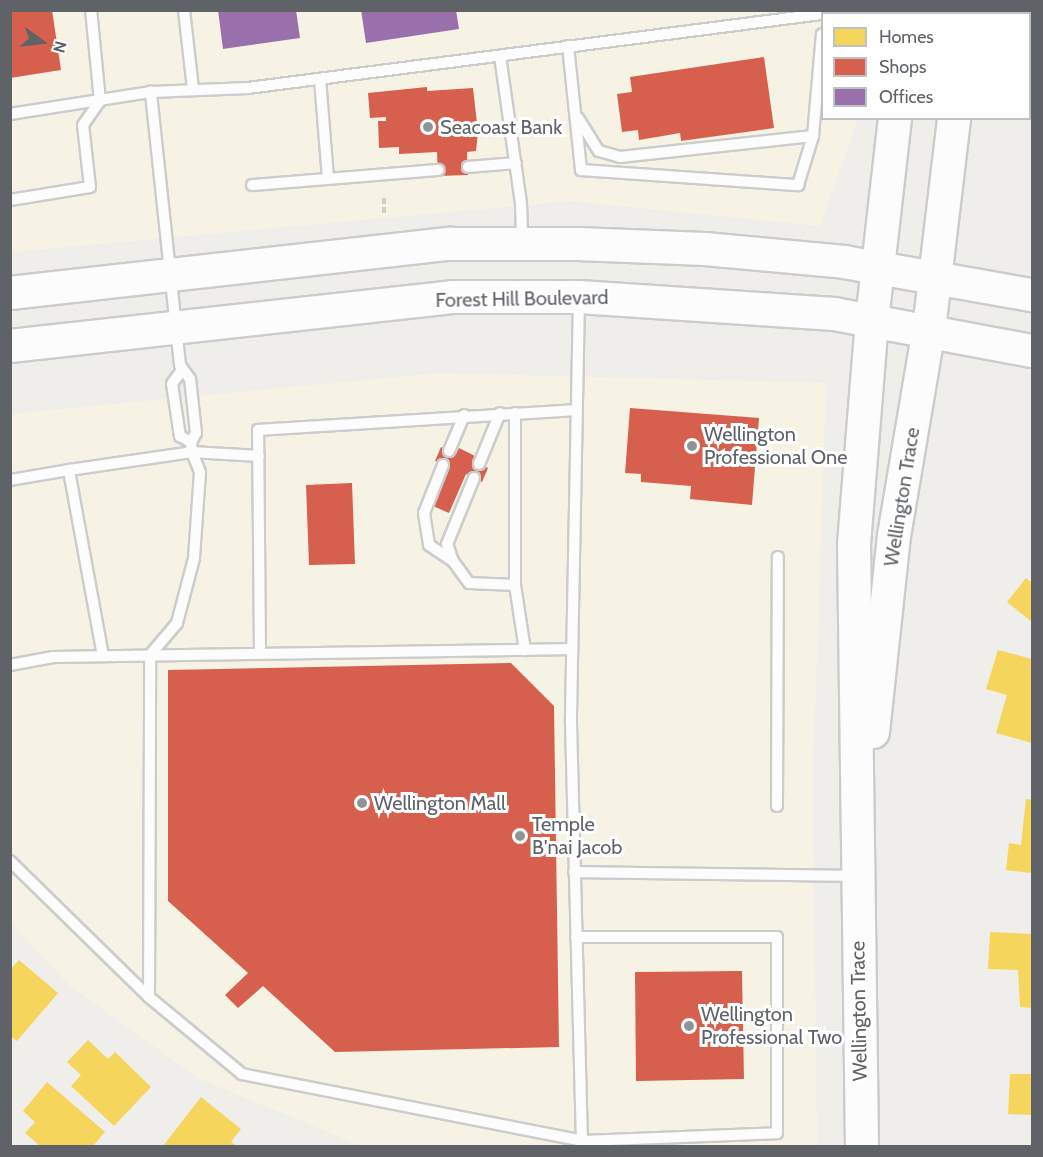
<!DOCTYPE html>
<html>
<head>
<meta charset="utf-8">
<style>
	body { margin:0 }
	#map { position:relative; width:1043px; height:1157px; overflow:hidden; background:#efeeea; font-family:Cabin,sans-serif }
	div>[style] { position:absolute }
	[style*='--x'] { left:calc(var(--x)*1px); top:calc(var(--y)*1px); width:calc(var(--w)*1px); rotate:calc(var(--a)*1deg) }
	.commercial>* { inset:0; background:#f7f3e4 }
	.homes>* { inset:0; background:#f6d55c }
	.shops>* { inset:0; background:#d6604d }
	.offices>* { inset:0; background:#9970ab }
	.path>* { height:4px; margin-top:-2px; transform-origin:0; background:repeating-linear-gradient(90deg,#cacfcc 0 6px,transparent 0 9px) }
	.roads { filter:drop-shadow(2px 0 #cbcccc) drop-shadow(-2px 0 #cbcccc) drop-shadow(0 2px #cbcccc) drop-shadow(0 -2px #cbcccc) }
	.lane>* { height:10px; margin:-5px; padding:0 5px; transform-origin:5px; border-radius:5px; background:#fdfcfc }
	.secondary>* { height:32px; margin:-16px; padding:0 16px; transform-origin:16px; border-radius:16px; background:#fdfcfc }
	.dots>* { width:16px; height:16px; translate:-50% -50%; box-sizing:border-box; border:3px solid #fff; border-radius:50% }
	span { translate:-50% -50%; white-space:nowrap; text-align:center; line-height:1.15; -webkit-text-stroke:6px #fff; paint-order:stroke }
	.poi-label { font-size:20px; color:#5f6368 }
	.left { translate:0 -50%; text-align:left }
	.street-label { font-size:20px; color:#5f6368 }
	.frame { position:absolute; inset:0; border:12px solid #5f6368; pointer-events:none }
	.legend { position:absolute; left:821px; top:12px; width:210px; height:108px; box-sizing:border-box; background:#fff; border:2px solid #bfc1c3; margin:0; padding:8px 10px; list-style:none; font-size:18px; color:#5f6368 }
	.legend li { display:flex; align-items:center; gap:12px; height:30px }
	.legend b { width:30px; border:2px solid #bfc1c3 }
	.north { position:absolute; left:12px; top:12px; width:60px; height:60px; -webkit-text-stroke:4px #fff; paint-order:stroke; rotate:105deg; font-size:16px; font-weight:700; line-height:24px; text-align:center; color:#5f6368 }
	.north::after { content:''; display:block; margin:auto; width:21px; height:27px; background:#5f6368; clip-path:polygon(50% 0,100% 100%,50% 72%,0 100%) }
</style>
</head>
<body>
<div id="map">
	<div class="commercial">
		<div style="clip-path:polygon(11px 11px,868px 11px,822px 14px,822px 118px,858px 119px,820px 226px,571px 201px,11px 252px)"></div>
		<div style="clip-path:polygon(439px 373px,826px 383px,813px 774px,817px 1146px,359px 1145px,198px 1078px,70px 986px,11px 923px,11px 414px)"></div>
	</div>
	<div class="homes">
		<div style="clip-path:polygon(1026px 578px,1032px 583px,1032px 622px,1007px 602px)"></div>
		<div style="clip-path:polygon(998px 650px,1032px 659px,1032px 743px,996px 733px,1007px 695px,986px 689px)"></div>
		<div style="clip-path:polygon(1026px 799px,1032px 800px,1032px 873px,1006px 870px,1009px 843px,1021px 845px)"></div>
		<div style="clip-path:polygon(990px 932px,1032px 934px,1032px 1008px,1020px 1007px,1018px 970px,988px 969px)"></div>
		<div style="clip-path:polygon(19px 960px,58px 993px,17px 1041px,10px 1036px,10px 970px)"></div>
		<div style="clip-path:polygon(88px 1040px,108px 1059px,115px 1052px,151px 1087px,114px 1126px,71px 1086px,81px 1075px,67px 1062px)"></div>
		<div style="clip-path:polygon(1010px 1074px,1032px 1074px,1032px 1115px,1008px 1114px)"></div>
		<div style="clip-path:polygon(47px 1082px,105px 1132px,93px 1146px,40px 1146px,25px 1133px,35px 1122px,23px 1111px)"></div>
		<div style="clip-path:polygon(201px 1097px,241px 1129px,231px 1142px,237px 1146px,163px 1146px)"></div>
	</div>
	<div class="shops">
		<div style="clip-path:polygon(10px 10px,52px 10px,61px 70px,10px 78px)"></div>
		<div style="clip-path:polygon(764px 57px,774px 128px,681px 141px,680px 133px,639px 140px,638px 130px,622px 132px,617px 94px,632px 92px,630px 77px)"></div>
		<div style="clip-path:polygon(427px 87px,427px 91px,473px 88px,478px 132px,476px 151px,467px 152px,468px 175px,438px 176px,437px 152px,399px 154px,399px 147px,379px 148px,378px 121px,386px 121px,386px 117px,370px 118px,368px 93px)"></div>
		<div style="clip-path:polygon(630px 408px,759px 418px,752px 505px,690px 499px,691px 486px,641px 482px,641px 474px,625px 473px)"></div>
		<div style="clip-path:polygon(441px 447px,456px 454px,459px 448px,475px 456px,472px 461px,488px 468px,482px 482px,466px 474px,449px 513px,433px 506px,450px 467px,435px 461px)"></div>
		<div style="clip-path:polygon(352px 483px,355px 564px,309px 565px,306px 485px)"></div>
		<div style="clip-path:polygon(511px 663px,554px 706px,559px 1047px,335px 1052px,263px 986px,238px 1008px,225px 995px,248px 973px,168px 901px,168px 670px)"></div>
		<div style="clip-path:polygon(742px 971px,744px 1079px,636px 1081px,635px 972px)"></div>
	</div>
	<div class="offices">
		<div style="clip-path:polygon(218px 10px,296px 10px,300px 38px,223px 49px)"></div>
		<div style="clip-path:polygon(361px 10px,456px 10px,459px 29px,366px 43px)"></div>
	</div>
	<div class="path">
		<div style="--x:384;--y:213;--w:18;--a:-90"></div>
	</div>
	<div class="roads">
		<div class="lane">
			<div style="--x:184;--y:10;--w:80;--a:83.5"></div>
			<div style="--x:568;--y:46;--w:125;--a:84"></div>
			<div style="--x:581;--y:170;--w:218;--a:4"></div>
			<div style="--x:798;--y:185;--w:51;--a:-73"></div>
			<div style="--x:813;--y:136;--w:102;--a:-85"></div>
			<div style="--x:500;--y:56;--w:149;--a:81.9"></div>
			<div style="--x:521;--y:204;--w:37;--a:88"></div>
			<div style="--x:320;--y:79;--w:100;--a:85.4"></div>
			<div style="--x:10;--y:114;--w:143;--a:-8.9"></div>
			<div style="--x:151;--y:92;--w:97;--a:-2.4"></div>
			<div style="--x:248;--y:88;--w:579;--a:-7.35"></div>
			<div style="--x:578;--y:118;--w:39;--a:58"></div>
			<div style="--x:599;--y:151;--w:22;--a:16"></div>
			<div style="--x:620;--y:157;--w:194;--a:-6.2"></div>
			<div style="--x:468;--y:167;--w:48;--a:-4.8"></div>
			<div style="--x:252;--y:185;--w:187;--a:-4.6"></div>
			<div style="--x:10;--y:200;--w:81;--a:-9.2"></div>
			<div style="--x:90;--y:187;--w:62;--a:-96.4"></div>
			<div style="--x:83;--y:125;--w:29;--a:-55"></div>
			<div style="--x:100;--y:101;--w:91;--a:-95.6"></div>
			<div style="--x:579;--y:298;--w:425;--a:91.1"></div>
			<div style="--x:571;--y:723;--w:418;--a:88.5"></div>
			<div style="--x:182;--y:370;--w:17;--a:126"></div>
			<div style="--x:172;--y:384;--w:53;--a:81.3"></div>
			<div style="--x:180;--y:436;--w:13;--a:29"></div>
			<div style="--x:515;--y:413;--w:172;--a:90"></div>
			<div style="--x:515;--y:585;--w:66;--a:81.3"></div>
			<div style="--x:449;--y:451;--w:39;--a:-67"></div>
			<div style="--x:479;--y:464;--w:55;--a:-67.6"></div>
			<div style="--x:443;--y:465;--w:52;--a:111.6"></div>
			<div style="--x:424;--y:513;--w:32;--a:81"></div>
			<div style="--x:429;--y:545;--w:29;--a:34"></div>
			<div style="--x:474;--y:478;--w:71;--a:112.2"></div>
			<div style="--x:447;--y:544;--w:18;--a:71"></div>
			<div style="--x:453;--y:561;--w:27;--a:54"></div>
			<div style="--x:469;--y:583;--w:46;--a:2.5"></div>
			<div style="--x:10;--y:480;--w:60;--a:-9.6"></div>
			<div style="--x:260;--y:652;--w:222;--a:-90.5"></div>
			<div style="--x:258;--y:430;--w:319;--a:-3.6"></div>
			<div style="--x:103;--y:656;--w:189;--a:-100.4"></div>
			<div style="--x:69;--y:470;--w:124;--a:-8.3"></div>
			<div style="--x:192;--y:452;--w:67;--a:3.4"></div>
			<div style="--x:10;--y:665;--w:44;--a:-10.5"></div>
			<div style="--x:53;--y:657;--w:519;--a:-0.88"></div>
			<div style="--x:777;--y:806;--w:249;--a:-89.8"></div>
			<div style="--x:10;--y:861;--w:194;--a:44.4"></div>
			<div style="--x:149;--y:997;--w:121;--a:39.6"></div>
			<div style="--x:242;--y:1074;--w:347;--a:11.1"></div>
			<div style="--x:582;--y:1141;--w:195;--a:-2.3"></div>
			<div style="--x:777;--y:1133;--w:196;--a:-90"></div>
			<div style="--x:777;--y:937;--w:201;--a:180"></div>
			<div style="--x:574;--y:872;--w:281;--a:0.8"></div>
			<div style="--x:149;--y:997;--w:342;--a:-89.8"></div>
			<div style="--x:150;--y:655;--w:42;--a:-49.8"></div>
			<div style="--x:177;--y:623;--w:67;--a:-75.3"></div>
			<div style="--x:194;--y:558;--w:86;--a:-86"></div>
			<div style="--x:200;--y:472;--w:22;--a:-112"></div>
			<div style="--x:192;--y:452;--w:10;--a:-96"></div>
			<div style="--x:191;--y:442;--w:10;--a:-61"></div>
			<div style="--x:196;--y:433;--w:54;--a:-96.3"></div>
			<div style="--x:190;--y:379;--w:17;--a:-126"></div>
			<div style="--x:180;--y:365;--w:275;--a:-96.1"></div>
		</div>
		<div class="secondary">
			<div style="--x:907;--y:14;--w:4;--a:-76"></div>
			<div style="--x:966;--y:14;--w:4;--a:-76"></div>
			<div style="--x:10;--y:293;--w:443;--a:-6.4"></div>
			<div style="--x:450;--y:244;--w:128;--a:0"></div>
			<div style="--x:578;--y:244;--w:127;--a:2.3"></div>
			<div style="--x:705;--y:249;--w:140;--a:5.3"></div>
			<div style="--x:844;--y:262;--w:191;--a:10"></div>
			<div style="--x:10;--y:346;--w:445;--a:-6.3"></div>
			<div style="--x:452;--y:297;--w:127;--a:0"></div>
			<div style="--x:579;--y:297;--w:256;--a:3.8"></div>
			<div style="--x:834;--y:314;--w:201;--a:10.6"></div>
			<div style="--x:873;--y:732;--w:197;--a:-83.9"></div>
			<div style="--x:894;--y:536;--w:210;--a:-80.4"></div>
			<div style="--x:929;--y:329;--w:212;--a:-83.2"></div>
			<div style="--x:862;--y:1146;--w:602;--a:-90.76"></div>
			<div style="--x:854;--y:544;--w:225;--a:-85.4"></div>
			<div style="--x:872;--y:320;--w:203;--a:-83.5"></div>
		</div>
	</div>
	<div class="dots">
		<div style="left:428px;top:127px;background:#919496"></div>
		<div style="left:692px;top:446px;background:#919496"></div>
		<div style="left:362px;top:803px;background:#919496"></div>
		<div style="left:520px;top:836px;background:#919496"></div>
		<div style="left:689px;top:1026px;background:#919496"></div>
	</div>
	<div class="poi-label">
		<span class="left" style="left:440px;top:127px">Seacoast Bank</span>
		<span class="left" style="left:704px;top:446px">Wellington<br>Professional One</span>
		<span class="left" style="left:374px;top:803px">Wellington Mall</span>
		<span class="left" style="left:532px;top:836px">Temple<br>B'nai Jacob</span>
		<span class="left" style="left:701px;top:1026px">Wellington<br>Professional Two</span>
	</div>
	<div class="street-label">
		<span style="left:522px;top:299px;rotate:-1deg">Forest Hill Boulevard</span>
		<span style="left:902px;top:497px;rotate:-81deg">Wellington Trace</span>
		<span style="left:859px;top:1011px;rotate:-91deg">Wellington Trace</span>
	</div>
	<div class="frame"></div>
	<ul class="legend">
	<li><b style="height:16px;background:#f6d55c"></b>Homes</li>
	<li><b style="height:16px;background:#d6604d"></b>Shops</li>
	<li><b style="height:16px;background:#9970ab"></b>Offices</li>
	</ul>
	<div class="north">N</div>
</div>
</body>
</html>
